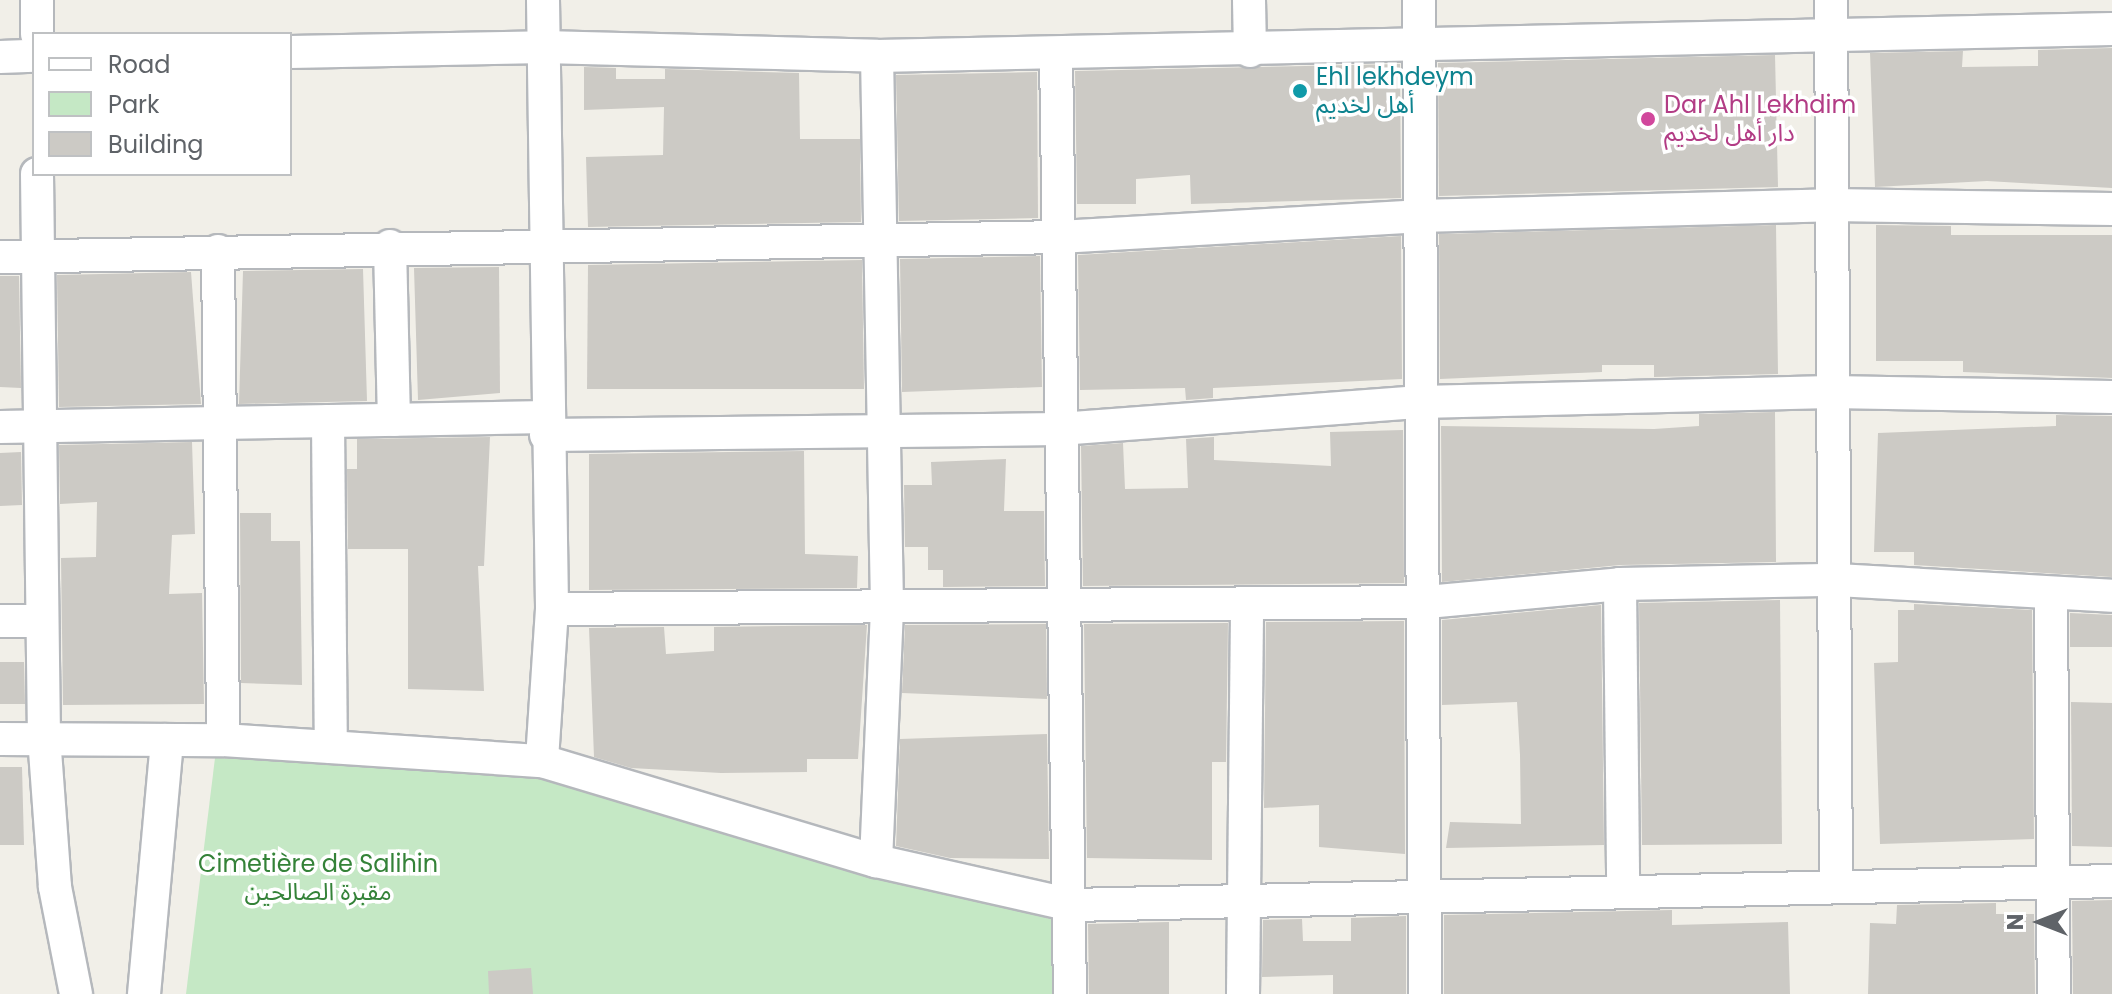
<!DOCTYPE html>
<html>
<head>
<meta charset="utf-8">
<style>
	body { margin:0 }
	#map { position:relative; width:2112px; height:994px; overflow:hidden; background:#f1efe8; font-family:Poppins,"Noto Sans Arabic",sans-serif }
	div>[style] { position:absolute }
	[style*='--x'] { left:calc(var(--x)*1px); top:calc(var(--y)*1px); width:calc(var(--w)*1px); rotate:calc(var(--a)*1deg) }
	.green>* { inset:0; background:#c5e8c5 }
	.building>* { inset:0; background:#cccac5 }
	.roads { filter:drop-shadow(2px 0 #b5b8bc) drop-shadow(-2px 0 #b5b8bc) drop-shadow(0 2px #b5b8bc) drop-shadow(0 -2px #b5b8bc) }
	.minor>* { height:32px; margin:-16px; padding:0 16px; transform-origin:16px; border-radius:16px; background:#fff }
	.dots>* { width:22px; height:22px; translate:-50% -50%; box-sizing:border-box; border:4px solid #fff; border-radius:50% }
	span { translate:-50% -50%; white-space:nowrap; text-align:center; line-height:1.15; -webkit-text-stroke:7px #fff; paint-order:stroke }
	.culture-label { font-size:24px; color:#0d838f }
	.left { translate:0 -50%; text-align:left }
	.hotel-label { font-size:24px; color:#b23c85 }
	.park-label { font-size:24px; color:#348238 }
	.legend { position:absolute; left:32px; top:32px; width:260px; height:144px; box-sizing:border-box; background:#fff; border:2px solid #bfc1c3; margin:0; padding:10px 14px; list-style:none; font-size:24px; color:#5f6368 }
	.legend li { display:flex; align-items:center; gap:16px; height:40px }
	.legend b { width:40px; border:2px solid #bfc1c3 }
	.north { position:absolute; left:2000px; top:882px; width:80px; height:80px; -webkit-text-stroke:6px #fff; paint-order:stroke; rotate:270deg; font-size:22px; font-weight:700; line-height:32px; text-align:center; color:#5f6368 }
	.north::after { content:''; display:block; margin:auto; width:28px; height:36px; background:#5f6368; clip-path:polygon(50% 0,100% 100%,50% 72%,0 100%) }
</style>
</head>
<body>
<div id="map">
	<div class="green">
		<div style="clip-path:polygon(215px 758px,568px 769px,1063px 923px,1056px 994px,186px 994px)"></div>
	</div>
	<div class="building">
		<div style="clip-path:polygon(2112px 48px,2112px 188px,1987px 181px,1875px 187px,1870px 53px,1963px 51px,1962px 67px,2038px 66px,2038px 50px)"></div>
		<div style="clip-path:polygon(1775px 55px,1778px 187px,1439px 196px,1438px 63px)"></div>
		<div style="clip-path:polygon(1400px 64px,1401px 198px,1191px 204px,1190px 175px,1136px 179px,1136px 204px,1077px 204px,1075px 71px)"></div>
		<div style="clip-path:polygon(584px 67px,616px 68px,616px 79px,665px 79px,665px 69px,799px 73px,800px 139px,860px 139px,861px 222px,588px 227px,586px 157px,663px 155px,664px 107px,584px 110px)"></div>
		<div style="clip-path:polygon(1037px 72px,1038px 218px,899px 221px,896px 75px)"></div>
		<div style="clip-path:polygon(1776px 225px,1778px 374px,1654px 377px,1654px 365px,1602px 365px,1602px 372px,1440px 379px,1439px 234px)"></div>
		<div style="clip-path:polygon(1876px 225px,1951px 226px,1951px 235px,2112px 235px,2112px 378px,1963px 372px,1963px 361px,1876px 361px)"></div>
		<div style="clip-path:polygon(1401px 236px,1402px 379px,1213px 388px,1213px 398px,1186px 400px,1185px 388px,1080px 390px,1078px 255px)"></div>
		<div style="clip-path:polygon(1040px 256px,1042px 387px,902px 392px,900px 259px)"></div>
		<div style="clip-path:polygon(862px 260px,864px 389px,587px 389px,588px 265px)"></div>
		<div style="clip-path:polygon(499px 267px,500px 393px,418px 400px,414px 268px)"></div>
		<div style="clip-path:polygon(363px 269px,367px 401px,239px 404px,243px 271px)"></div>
		<div style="clip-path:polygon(191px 272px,201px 404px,59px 407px,57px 275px)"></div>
		<div style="clip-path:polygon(0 276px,19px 276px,21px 388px,0 387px)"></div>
		<div style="clip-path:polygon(1775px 412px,1776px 562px,1620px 565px,1442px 582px,1441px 426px,1654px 429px,1699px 426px,1699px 414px)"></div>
		<div style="clip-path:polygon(2056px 415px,2112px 416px,2112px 577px,1914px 565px,1914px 552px,1874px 552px,1878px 433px,2056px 426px)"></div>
		<div style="clip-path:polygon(1403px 430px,1404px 583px,1083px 586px,1081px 446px,1123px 443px,1125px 489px,1188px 488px,1186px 439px,1214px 437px,1214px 460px,1331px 466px,1330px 432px)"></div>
		<div style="clip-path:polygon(490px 437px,484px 566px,478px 566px,484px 691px,408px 689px,408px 549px,348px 549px,347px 469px,357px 469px,357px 439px)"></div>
		<div style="clip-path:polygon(192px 442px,195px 534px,172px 535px,169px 594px,202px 593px,204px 704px,63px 705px,61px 558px,96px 557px,97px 502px,60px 504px,59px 445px)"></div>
		<div style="clip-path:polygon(804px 451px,805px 554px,858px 556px,857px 588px,589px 590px,589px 454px)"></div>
		<div style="clip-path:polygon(21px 452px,22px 505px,0 506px,0 453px)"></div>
		<div style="clip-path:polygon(1006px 459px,1004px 511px,1044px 511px,1045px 586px,943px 587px,943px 570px,928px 570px,928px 547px,905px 547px,904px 485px,932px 485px,931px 462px)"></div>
		<div style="clip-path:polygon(240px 513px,271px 513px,271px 541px,300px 541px,302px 685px,241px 683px)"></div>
		<div style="clip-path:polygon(1780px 600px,1782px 844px,1642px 845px,1639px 603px)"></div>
		<div style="clip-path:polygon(1914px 604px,2032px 610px,2034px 839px,1880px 844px,1874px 663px,1898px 662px,1898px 610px,1914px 610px)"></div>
		<div style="clip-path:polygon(1601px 605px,1604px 845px,1446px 848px,1450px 822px,1521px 824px,1520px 755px,1517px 702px,1442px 705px,1442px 620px)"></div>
		<div style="clip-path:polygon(2070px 613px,2112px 615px,2112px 647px,2070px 647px)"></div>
		<div style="clip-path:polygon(1404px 621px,1405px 854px,1319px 847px,1319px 805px,1264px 808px,1266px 622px)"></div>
		<div style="clip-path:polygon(1228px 623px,1226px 762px,1212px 762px,1212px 860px,1087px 858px,1084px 624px)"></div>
		<div style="clip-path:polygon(1046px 624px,1047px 699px,902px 693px,905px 625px)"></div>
		<div style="clip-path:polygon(867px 625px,858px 759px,807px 759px,807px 772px,721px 773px,631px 768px,594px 757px,589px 628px,664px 627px,666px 654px,714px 651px,714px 627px)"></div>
		<div style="clip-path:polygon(0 662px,24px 662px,25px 704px,0 704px)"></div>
		<div style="clip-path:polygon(2071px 702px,2112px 703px,2112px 847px,2072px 846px)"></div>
		<div style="clip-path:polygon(1047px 734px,1049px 859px,950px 858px,896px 846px,900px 739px)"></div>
		<div style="clip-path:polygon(0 767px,22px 767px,24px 845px,0 845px)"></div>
		<div style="clip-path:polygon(2112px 900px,2112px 994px,2073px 994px,2072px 901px)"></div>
		<div style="clip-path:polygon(1996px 903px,1996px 914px,2034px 914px,2035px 994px,1868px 994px,1870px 923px,1896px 924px,1897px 905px)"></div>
		<div style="clip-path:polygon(1672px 910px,1672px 925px,1788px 922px,1790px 994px,1444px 994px,1444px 915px)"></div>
		<div style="clip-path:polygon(1406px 916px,1406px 994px,1333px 994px,1333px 975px,1262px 977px,1263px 920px,1302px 919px,1303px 941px,1351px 941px,1351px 918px)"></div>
		<div style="clip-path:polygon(1169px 922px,1169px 994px,1089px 994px,1088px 924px)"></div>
		<div style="clip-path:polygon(531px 968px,533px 994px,489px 994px,488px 971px)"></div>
	</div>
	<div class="roads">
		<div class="minor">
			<div style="--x:37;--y:0;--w:34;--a:90"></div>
			<div style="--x:543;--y:0;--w:609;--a:89.15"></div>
			<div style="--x:552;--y:609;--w:152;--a:93.8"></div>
			<div style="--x:542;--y:761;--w:349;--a:16.7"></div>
			<div style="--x:876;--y:861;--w:201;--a:12.7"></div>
			<div style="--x:1072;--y:905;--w:1040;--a:-1.32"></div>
			<div style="--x:1249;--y:0;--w:51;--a:88.9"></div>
			<div style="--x:1419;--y:0;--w:994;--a:89.65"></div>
			<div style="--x:1831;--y:0;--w:887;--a:89.68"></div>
			<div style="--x:290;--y:52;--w:254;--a:-1.1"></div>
			<div style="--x:544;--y:47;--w:333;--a:1.5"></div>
			<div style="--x:877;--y:56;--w:1235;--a:-1.25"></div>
			<div style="--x:1056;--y:53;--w:941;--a:89.15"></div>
			<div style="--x:0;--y:57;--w:34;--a:-2"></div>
			<div style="--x:37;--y:174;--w:563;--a:89.29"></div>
			<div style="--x:44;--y:737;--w:150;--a:85.8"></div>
			<div style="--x:55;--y:887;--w:109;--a:78.9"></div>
			<div style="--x:390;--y:246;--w:174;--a:88.7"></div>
			<div style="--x:218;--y:251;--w:489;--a:89.4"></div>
			<div style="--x:0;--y:257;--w:1058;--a:-1.08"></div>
			<div style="--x:1058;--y:237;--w:362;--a:-3.3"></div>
			<div style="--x:1419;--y:216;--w:412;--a:-1.5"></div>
			<div style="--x:1831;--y:205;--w:281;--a:0.8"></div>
			<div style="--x:328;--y:421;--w:326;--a:89.5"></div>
			<div style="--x:0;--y:427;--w:546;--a:-1.05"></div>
			<div style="--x:546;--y:435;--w:513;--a:-0.67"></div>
			<div style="--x:1059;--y:429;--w:363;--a:-4.3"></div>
			<div style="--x:1421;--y:402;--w:410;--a:-1.4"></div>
			<div style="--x:1831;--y:392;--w:281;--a:1"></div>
			<div style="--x:1620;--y:584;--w:306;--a:89.4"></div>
			<div style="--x:2051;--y:597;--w:397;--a:89.6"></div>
			<div style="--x:552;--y:609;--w:875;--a:-0.46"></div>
			<div style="--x:1427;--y:602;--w:194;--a:-5.3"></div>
			<div style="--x:1620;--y:584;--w:217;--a:-1.1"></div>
			<div style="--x:1837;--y:580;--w:275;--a:3.3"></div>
			<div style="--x:0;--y:621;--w:39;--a:-1"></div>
			<div style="--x:0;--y:739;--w:223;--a:0.3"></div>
			<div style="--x:223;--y:740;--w:320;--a:3.8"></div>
			<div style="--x:876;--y:861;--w:255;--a:-87.5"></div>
			<div style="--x:887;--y:606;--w:550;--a:-91.04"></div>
			<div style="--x:144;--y:994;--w:255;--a:-84.8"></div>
			<div style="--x:1243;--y:994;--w:390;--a:-89.4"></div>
		</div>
	</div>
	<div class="dots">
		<div style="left:1300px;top:91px;background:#0f9aa8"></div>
		<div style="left:1648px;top:119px;background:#d1479c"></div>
	</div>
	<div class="culture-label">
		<span class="left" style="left:1316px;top:91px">Ehl lekhdeym<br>أهل لخديم</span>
	</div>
	<div class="hotel-label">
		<span class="left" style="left:1664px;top:119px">Dar Ahl Lekhdim<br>دار أهل لخديم</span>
	</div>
	<div class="park-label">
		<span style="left:318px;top:878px">Cimetière de Salihin<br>مقبرة الصالحين</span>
	</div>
	<ul class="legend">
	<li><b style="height:10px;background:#fff"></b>Road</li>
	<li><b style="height:22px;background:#c5e8c5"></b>Park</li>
	<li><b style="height:22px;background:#cccac5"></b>Building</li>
	</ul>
	<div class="north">N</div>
</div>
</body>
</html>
